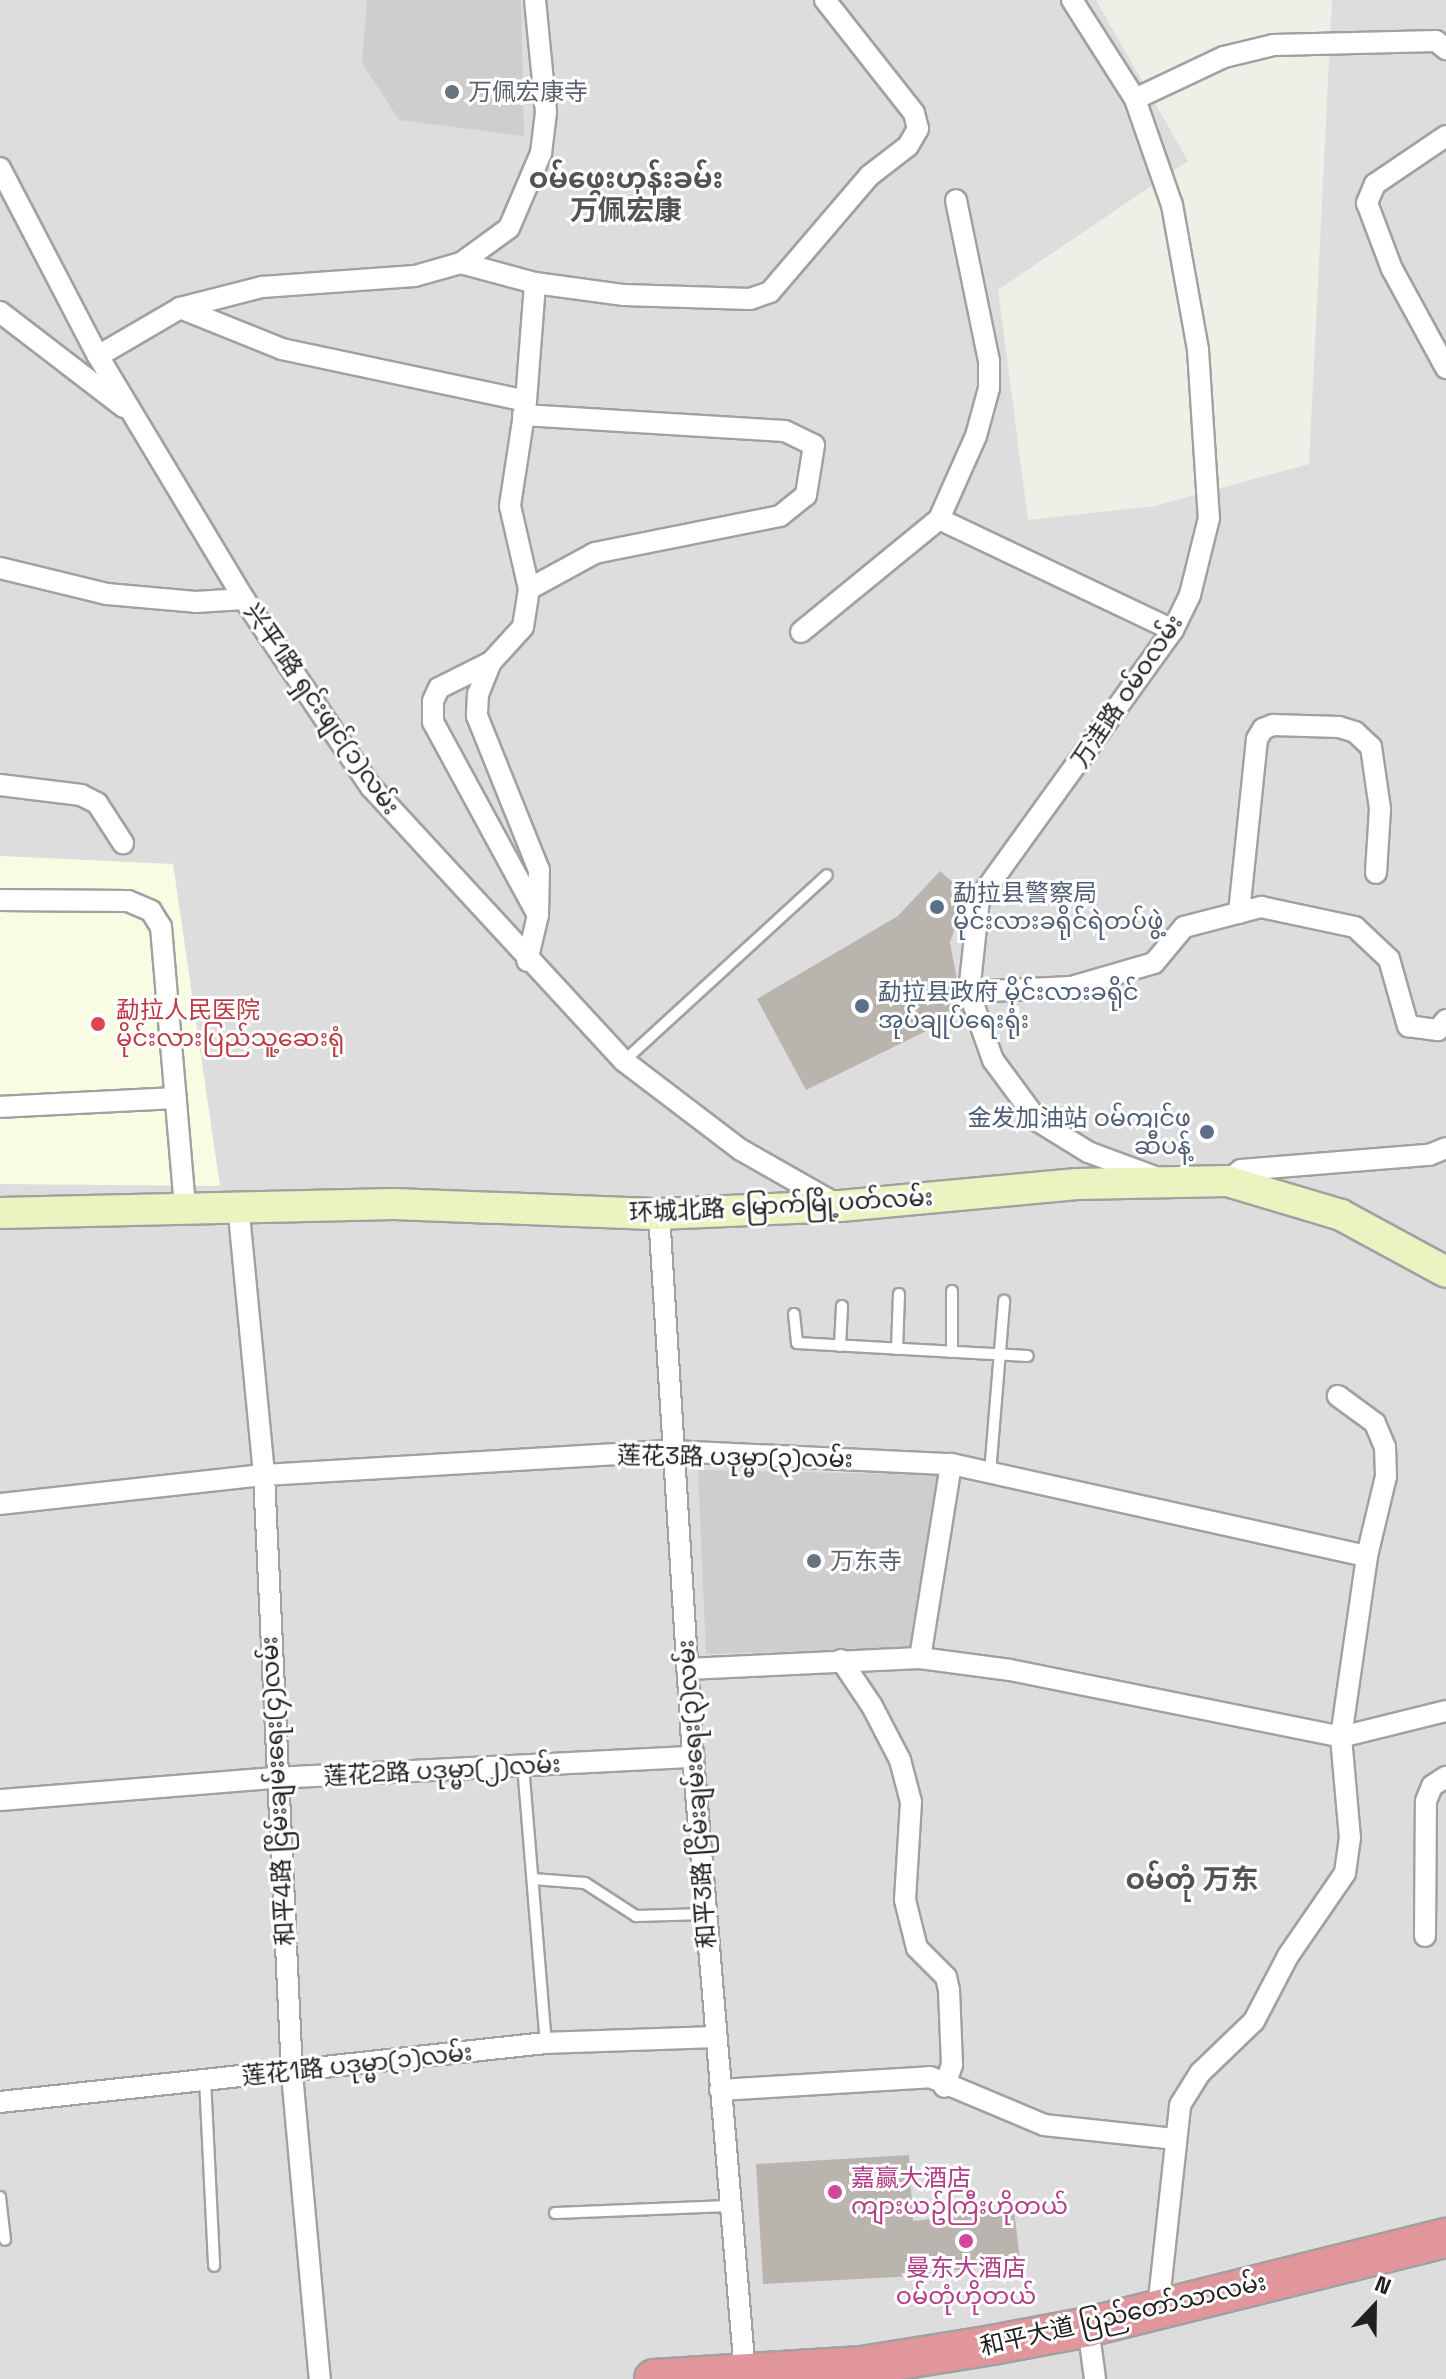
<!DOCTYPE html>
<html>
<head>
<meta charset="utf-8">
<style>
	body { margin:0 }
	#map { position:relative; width:1446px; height:2379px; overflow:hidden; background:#efeee7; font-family:"Space Grotesk","Noto Sans SC","Noto Sans Myanmar",sans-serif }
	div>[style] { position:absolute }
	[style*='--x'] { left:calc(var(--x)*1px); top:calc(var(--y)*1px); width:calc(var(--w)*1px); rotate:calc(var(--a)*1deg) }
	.residential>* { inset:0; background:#dedddd }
	.education>* { inset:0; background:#f9fce3 }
	.religious>* { inset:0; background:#cecece }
	.building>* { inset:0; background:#b9b4ad }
	.roads { filter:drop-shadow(2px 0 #a1a1a1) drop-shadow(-2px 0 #a1a1a1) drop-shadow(0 2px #a1a1a1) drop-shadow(0 -2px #a1a1a1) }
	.lane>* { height:10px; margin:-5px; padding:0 5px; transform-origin:5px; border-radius:5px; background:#fff }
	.street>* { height:20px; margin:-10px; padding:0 10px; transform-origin:10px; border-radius:10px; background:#fff }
	.secondary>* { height:30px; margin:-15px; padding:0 15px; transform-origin:15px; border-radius:15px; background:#ebf4c0 }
	.highway>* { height:38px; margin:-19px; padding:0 19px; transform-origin:19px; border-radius:19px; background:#e0969b }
	.dots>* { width:22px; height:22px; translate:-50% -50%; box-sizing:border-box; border:4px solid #fff; border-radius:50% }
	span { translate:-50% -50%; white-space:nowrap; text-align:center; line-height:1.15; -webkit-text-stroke:6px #fff; paint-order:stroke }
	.worship-label { font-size:24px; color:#5b616d }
	.left { translate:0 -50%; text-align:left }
	.street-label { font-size:24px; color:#202020 }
	.service-label { font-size:24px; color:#4e5e75 }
	.right { translate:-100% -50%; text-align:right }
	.health-label { font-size:24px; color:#be3a42 }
	.hotel-label { font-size:24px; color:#b23c85 }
	.quarter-label { font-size:28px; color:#535353; font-weight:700 }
	.north { position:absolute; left:1334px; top:2267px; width:80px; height:80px; -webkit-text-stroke:6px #fff; paint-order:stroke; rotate:22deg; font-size:22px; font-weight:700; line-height:32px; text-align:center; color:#202020 }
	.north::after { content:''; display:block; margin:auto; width:28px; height:36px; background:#202020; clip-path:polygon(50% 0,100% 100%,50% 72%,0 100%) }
</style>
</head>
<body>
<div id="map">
	<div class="residential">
		<div style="clip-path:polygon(0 0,1096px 0,1188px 161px,998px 290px,1028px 520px,1155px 506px,1309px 464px,1332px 0,1446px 0,1446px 2379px,0 2379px)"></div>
	</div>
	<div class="education">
		<div style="clip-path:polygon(0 856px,173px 864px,220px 1186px,0 1184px)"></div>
	</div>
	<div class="religious">
		<div style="clip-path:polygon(367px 0,521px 0,524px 136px,399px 120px,362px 63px)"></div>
		<div style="clip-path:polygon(698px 1470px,938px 1475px,916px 1648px,706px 1654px)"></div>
	</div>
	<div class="building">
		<div style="clip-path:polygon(940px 871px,967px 895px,950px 942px,963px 1013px,806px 1090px,757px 999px,898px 916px)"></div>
		<div style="clip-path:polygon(909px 2155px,913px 2221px,1014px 2209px,1020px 2261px,916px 2276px,763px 2284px,756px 2164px)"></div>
	</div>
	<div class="roads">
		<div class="lane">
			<div style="--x:624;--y:1061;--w:275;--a:-42.5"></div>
			<div style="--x:794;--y:1314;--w:29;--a:84"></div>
			<div style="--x:797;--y:1343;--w:231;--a:3.2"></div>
			<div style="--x:840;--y:1346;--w:40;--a:-87.1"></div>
			<div style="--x:897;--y:1349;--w:55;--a:-87.9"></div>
			<div style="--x:952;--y:1352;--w:61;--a:-90"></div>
			<div style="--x:990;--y:1473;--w:173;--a:-85.3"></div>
			<div style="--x:523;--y:1765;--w:279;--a:85.3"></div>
			<div style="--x:533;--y:1879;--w:52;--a:4.4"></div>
			<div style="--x:585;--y:1883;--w:61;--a:32.9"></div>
			<div style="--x:636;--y:1916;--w:69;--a:-1.7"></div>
			<div style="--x:205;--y:2079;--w:187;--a:87.2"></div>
			<div style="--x:0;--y:2197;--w:43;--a:83.4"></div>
			<div style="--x:555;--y:2213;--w:174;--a:-2.3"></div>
		</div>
		<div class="street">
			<div style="--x:1072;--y:0;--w:117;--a:57.5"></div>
			<div style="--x:1135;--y:99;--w:112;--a:70.8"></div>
			<div style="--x:1172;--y:205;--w:147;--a:79.8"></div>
			<div style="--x:1198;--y:350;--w:168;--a:86.3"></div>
			<div style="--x:1209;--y:518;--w:79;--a:103.9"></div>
			<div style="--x:1190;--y:595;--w:39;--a:116"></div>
			<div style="--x:1173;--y:630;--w:332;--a:125.8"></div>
			<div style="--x:979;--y:899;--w:94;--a:96.1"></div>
			<div style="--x:969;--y:992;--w:72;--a:70.6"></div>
			<div style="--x:993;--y:1060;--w:76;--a:53.6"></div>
			<div style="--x:1038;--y:1121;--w:59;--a:31.8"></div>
			<div style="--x:1088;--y:1152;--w:72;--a:20.5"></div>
			<div style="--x:1135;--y:99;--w:98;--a:-25.3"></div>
			<div style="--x:1224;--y:57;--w:51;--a:-13.5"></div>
			<div style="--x:1274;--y:45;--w:162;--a:-1.4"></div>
			<div style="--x:1436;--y:41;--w:13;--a:39"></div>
			<div style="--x:1446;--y:136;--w:86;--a:145.9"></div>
			<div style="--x:1375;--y:184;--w:21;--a:113"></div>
			<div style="--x:1367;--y:203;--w:71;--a:69.3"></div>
			<div style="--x:1392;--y:269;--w:113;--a:61.4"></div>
			<div style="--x:0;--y:168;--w:212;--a:62.5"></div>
			<div style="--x:98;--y:356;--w:283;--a:59"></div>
			<div style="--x:244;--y:599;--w:227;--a:56"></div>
			<div style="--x:371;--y:787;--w:373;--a:47.3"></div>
			<div style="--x:624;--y:1061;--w:147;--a:37.3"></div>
			<div style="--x:741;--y:1150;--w:109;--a:29.6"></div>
			<div style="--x:461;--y:263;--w:77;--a:15.1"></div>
			<div style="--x:535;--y:283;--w:90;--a:7.7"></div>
			<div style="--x:624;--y:295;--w:126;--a:1.8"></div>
			<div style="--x:750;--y:299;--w:21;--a:-19"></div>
			<div style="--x:770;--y:292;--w:153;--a:-49.5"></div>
			<div style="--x:869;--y:176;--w:49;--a:-37.6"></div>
			<div style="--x:908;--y:146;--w:20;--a:-60"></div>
			<div style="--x:918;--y:129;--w:16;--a:-104"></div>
			<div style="--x:914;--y:113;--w:144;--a:-128.2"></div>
			<div style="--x:180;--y:308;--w:110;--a:21.9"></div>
			<div style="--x:282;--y:349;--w:249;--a:12"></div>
			<div style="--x:526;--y:401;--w:106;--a:98.7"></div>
			<div style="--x:510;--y:506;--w:85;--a:77.1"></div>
			<div style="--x:529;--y:589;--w:38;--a:99"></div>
			<div style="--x:523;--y:627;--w:47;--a:132.4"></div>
			<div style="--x:491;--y:662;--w:58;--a:153.4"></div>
			<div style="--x:439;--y:688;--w:14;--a:115"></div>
			<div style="--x:433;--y:701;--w:21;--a:90"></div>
			<div style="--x:433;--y:722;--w:220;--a:61.5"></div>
			<div style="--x:538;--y:915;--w:47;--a:103.4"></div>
			<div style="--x:0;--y:312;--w:156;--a:37.5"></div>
			<div style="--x:98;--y:356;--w:95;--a:-30.3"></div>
			<div style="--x:180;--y:308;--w:85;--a:-14.4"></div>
			<div style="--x:262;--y:287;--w:153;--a:-4.1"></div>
			<div style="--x:415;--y:276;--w:48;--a:-15.8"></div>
			<div style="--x:461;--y:263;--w:59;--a:-36.1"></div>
			<div style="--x:509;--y:228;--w:82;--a:-66.9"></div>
			<div style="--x:541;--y:153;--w:41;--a:-83"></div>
			<div style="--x:546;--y:112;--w:113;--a:-95.6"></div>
			<div style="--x:526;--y:401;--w:118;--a:-85.6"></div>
			<div style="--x:523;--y:415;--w:262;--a:3.5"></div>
			<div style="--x:785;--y:431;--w:32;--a:26"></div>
			<div style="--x:814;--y:445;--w:51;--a:99.1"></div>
			<div style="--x:806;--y:495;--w:33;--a:141"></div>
			<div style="--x:780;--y:516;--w:189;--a:168.7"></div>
			<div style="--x:595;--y:553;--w:75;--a:151.4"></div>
			<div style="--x:939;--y:519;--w:259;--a:25.4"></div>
			<div style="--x:0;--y:568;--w:110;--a:13.7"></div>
			<div style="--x:107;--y:594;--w:89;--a:5.1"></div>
			<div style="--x:196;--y:602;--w:48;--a:-3.6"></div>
			<div style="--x:801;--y:632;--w:178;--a:-39.3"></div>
			<div style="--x:939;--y:519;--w:91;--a:-66"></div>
			<div style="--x:976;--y:436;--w:50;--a:-74.8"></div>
			<div style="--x:989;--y:388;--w:27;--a:-90"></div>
			<div style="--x:989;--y:361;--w:164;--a:-101.6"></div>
			<div style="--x:491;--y:662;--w:35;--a:112"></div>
			<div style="--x:478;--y:694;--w:22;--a:93"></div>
			<div style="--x:477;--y:716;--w:166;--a:68.1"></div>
			<div style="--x:539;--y:870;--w:45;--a:91.3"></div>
			<div style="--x:0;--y:785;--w:82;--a:7"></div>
			<div style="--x:81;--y:795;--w:18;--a:27"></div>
			<div style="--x:97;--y:803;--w:48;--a:57"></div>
			<div style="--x:0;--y:900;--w:128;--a:0.4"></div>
			<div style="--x:128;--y:901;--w:25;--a:23"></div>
			<div style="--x:151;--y:911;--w:19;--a:58"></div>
			<div style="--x:161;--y:927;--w:279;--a:85.1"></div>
			<div style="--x:1239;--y:913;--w:175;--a:-84.1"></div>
			<div style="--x:1257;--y:739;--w:12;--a:-59"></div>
			<div style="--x:1263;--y:729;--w:11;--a:-22"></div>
			<div style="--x:1273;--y:725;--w:66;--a:1.7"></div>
			<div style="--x:1339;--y:727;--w:17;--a:17"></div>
			<div style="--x:1355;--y:732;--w:22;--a:43"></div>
			<div style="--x:1371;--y:747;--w:63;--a:81.7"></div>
			<div style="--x:1380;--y:809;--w:64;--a:93.6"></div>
			<div style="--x:969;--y:992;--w:102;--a:-2.8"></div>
			<div style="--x:1071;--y:987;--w:86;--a:-16.1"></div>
			<div style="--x:1154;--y:963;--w:47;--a:-50.2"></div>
			<div style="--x:1184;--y:927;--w:80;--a:-14.6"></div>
			<div style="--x:1261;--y:907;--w:96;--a:12"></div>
			<div style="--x:1355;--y:927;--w:47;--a:43.3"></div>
			<div style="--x:1389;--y:959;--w:70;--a:74.2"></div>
			<div style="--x:1408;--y:1026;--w:30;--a:8"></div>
			<div style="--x:1438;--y:1030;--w:13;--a:-51"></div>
			<div style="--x:0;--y:1107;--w:176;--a:-2.9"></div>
			<div style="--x:1227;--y:1181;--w:18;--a:-38"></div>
			<div style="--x:1241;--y:1170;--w:189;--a:-4.6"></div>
			<div style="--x:1429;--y:1155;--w:18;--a:-22"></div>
			<div style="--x:238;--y:1204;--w:272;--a:84.5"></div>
			<div style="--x:264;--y:1475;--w:600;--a:87.32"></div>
			<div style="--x:292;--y:2074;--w:306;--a:84.8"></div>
			<div style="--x:659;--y:1214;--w:544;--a:86.42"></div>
			<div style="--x:693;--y:1757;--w:618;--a:85.17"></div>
			<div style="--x:0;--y:1504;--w:266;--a:-6.3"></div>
			<div style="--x:264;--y:1475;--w:408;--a:-3.4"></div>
			<div style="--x:671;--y:1451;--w:280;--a:2.7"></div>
			<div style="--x:951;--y:1464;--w:426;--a:12.5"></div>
			<div style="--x:920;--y:1658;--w:196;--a:-80.9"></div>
			<div style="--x:841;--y:1660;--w:55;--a:56"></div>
			<div style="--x:872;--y:1706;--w:61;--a:62.6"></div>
			<div style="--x:900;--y:1760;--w:43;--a:75.3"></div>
			<div style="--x:911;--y:1802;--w:98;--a:93.5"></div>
			<div style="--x:905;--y:1900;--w:49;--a:76"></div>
			<div style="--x:917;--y:1948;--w:41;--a:45"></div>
			<div style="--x:946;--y:1977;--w:13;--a:77"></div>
			<div style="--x:949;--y:1990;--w:75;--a:87.7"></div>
			<div style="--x:952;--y:2065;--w:23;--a:110"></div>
			<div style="--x:687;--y:1669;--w:233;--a:-2.7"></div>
			<div style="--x:920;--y:1658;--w:91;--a:7.6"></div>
			<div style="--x:1010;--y:1670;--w:338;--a:11.4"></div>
			<div style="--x:1341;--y:1737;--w:183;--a:-81.8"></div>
			<div style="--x:1367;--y:1556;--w:82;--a:-76.6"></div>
			<div style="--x:1386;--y:1476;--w:29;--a:-92"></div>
			<div style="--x:1385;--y:1447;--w:26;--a:-113"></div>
			<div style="--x:1375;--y:1423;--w:46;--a:-143.9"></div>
			<div style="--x:0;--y:1800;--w:275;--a:-4.6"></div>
			<div style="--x:274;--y:1778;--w:420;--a:-2.9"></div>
			<div style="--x:1425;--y:1936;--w:135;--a:-89.6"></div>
			<div style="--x:1426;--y:1801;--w:16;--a:-68"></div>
			<div style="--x:1432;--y:1786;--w:17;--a:-33"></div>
			<div style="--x:720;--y:2090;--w:210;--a:-3.5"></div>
			<div style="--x:930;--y:2077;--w:124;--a:22.8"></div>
			<div style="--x:1044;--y:2125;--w:133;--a:6.1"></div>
			<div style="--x:0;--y:2102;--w:549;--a:-6.17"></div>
			<div style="--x:546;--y:2043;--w:168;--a:-2"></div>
			<div style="--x:1158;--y:2309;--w:205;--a:-83.8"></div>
			<div style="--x:1180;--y:2105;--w:38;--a:-58"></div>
			<div style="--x:1200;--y:2073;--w:75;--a:-43.9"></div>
			<div style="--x:1254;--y:2021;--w:73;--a:-62.4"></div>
			<div style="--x:1288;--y:1956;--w:101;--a:-55.5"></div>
			<div style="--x:1345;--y:1873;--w:35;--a:-82"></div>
			<div style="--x:1350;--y:1838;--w:101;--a:-95.1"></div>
			<div style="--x:1341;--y:1737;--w:108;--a:-13.9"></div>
			<div style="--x:1088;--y:2327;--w:52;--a:82.3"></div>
		</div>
		<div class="secondary">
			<div style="--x:0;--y:1213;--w:394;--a:-1.3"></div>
			<div style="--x:394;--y:1204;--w:265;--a:2.2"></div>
			<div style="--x:659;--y:1214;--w:181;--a:-2.5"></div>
			<div style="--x:840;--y:1206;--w:238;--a:-5.3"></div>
			<div style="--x:1077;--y:1184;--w:150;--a:-1.1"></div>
			<div style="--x:1227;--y:1181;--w:119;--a:16.6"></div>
			<div style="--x:1341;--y:1215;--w:119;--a:28.5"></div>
		</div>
		<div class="highway">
			<div style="--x:654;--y:2379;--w:208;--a:-3.6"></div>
			<div style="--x:862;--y:2366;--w:132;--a:-9.2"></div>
			<div style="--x:992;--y:2345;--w:98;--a:-10.6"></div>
			<div style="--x:1088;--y:2327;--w:369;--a:-14"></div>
		</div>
	</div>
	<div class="dots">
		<div style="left:452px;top:92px;background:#6b7280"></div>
		<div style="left:937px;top:907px;background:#5c6f8a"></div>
		<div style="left:862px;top:1006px;background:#5c6f8a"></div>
		<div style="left:98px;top:1024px;background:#e0444e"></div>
		<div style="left:1207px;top:1132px;background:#5c6f8a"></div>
		<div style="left:814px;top:1561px;background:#6b7280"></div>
		<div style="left:835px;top:2192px;background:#d1479c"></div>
		<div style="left:966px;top:2241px;background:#d1479c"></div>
	</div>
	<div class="worship-label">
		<span class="left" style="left:468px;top:92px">万佩宏康寺</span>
		<span class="left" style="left:830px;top:1561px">万东寺</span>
	</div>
	<div class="street-label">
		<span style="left:1127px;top:691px;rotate:-56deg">万洼路 ဝမ်ဝလမ်း</span>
		<span style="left:322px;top:709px;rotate:55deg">兴平1路 ရှင်းဖျင်(၁)လမ်း</span>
		<span style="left:781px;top:1205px;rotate:-3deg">环城北路 မြောက်မြို့ပတ်လမ်း</span>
		<span style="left:735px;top:1457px;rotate:1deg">莲花3路 ပဒုမ္မာ(၃)လမ်း</span>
		<span style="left:442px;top:1770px;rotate:-3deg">莲花2路 ပဒုမ္မာ(၂)လမ်း</span>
		<span style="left:277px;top:1791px;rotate:-93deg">和平4路 ငြိမ်းချမ်းရေး(၄)လမ်း</span>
		<span style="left:696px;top:1794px;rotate:-94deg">和平3路 ငြိမ်းချမ်းရေး(၃)လမ်း</span>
		<span style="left:357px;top:2064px;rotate:-6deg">莲花1路 ပဒုမ္မာ(၁)လမ်း</span>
		<span style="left:1123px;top:2314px;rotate:-13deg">和平大道 ပြည်တော်သာလမ်း</span>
	</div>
	<div class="service-label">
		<span class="left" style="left:953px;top:907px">勐拉县警察局<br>မိုင်းလားခရိုင်ရဲတပ်ဖွဲ့</span>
		<span class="left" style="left:878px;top:1006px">勐拉县政府 မိုင်းလားခရိုင်<br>အုပ်ချုပ်ရေးရုံး</span>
		<span class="right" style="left:1191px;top:1132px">金发加油站 ဝမ်ကျင်ဖ<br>ဆီပန့်</span>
	</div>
	<div class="health-label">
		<span class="left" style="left:116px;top:1024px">勐拉人民医院<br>မိုင်းလားပြည်သူ့ဆေးရုံ</span>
	</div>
	<div class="hotel-label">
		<span class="left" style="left:851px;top:2192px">嘉赢大酒店<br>ကျားယဥ်ကြီးဟိုတယ်</span>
		<span style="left:966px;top:2282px">曼东大酒店<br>ဝမ်တုံဟိုတယ်</span>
	</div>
	<div class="quarter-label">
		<span style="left:626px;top:194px">ဝမ်ဖွေးဟုန်းခမ်း<br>万佩宏康</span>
		<span style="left:1192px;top:1879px">ဝမ်တုံ 万东</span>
	</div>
	<div class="north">N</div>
</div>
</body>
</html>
